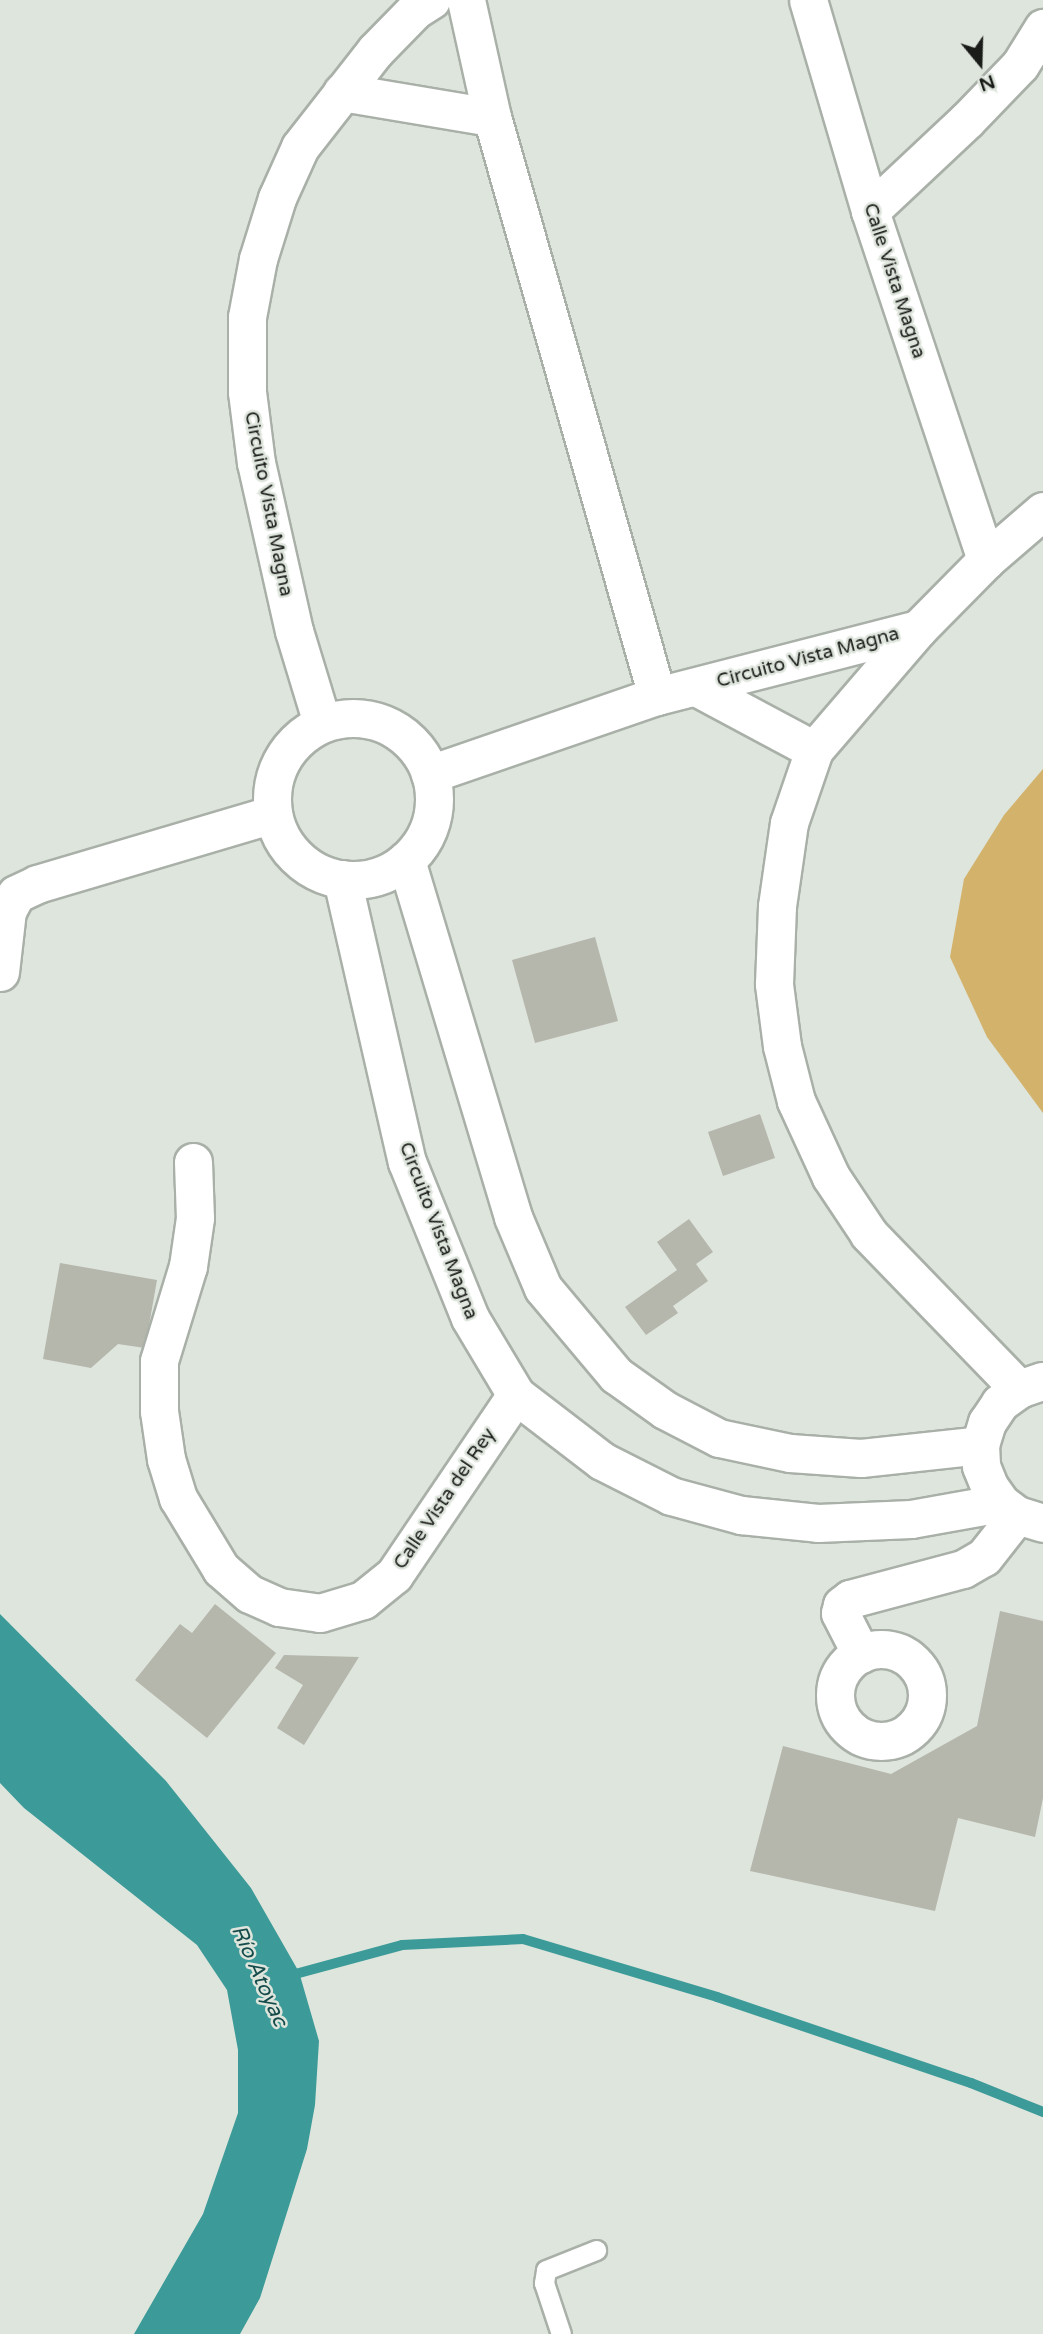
<!DOCTYPE html>
<html>
<head>
<meta charset="utf-8">
<style>
	body { margin:0 }
	#map { position:relative; width:1043px; height:2334px; overflow:hidden; background:#dee5dc; font-family:"Varela Round",sans-serif }
	div>[style] { position:absolute }
	[style*='--x'] { left:calc(var(--x)*1px); top:calc(var(--y)*1px); width:calc(var(--w)*1px); rotate:calc(var(--a)*1deg) }
	.green>* { inset:0; background:#d3b26c }
	.water>* { inset:0; background:#3c9b99 }
	.stream>* { height:10px; margin:-5px; padding:0 5px; transform-origin:5px; border-radius:5px; background:#3c9b99 }
	.building>* { inset:0; background:#b5b6ac }
	.roads { filter:drop-shadow(2px 0 #a9b0a8) drop-shadow(-2px 0 #a9b0a8) drop-shadow(0 2px #a9b0a8) drop-shadow(0 -2px #a9b0a8) }
	.service>* { height:19px; margin:-9.5px; padding:0 9.5px; transform-origin:9.5px; border-radius:9.5px; background:#fff }
	.minor>* { height:37px; margin:-18.5px; padding:0 18.5px; transform-origin:18.5px; border-radius:18.5px; background:#fff }
	.minor>.ring { margin:-18.5px; padding:0; box-sizing:content-box; background:none; border:37px solid #fff; border-radius:50% }
	span { translate:-50% -50%; white-space:nowrap; text-align:center; line-height:1.15; -webkit-text-stroke:5px #dee5dc; paint-order:stroke }
	.street-label { font-size:19px; color:#1a1c19 }
	.water-label { font-size:21px; color:#154c4b; font-style:italic }
	.north { position:absolute; left:945px; top:28px; width:70px; height:70px; -webkit-text-stroke:5px #dee5dc; paint-order:stroke; rotate:161deg; font-size:19px; font-weight:700; line-height:28px; text-align:center; color:#1a1c19 }
	.north::after { content:''; display:block; margin:auto; width:24px; height:32px; background:#1a1c19; clip-path:polygon(50% 0,100% 100%,50% 72%,0 100%) }
</style>
</head>
<body>
<div id="map">
	<div class="green">
		<div style="clip-path:polygon(1043px 769px,1043px 1113px,987px 1037px,950px 957px,964px 879px,1004px 815px)"></div>
	</div>
	<div class="water">
		<div style="clip-path:polygon(0 1614px,166px 1781px,251px 1888px,299px 1972px,319px 2041px,315px 2105px,307px 2149px,260px 2298px,240px 2334px,134px 2334px,203px 2214px,238px 2113px,238px 2050px,227px 1990px,197px 1945px,24px 1808px,0 1783px)"></div>
	</div>
	<div class="stream">
		<div style="--x:288;--y:1976;--w:118;--a:-15.2"></div>
		<div style="--x:402;--y:1945;--w:121;--a:-2.8"></div>
		<div style="--x:523;--y:1939;--w:202;--a:16.6"></div>
		<div style="--x:717;--y:1997;--w:268;--a:18.7"></div>
		<div style="--x:971;--y:2083;--w:78;--a:21.9"></div>
	</div>
	<div class="building">
		<div style="clip-path:polygon(595px 937px,618px 1021px,535px 1043px,512px 960px)"></div>
		<div style="clip-path:polygon(760px 1114px,775px 1158px,723px 1176px,708px 1132px)"></div>
		<div style="clip-path:polygon(689px 1219px,713px 1252px,696px 1264px,708px 1281px,673px 1306px,678px 1313px,646px 1335px,625px 1307px,677px 1270px,657px 1242px)"></div>
		<div style="clip-path:polygon(60px 1263px,157px 1280px,145px 1348px,118px 1344px,91px 1368px,43px 1359px)"></div>
		<div style="clip-path:polygon(215px 1604px,276px 1653px,207px 1738px,135px 1680px,180px 1624px,192px 1633px)"></div>
		<div style="clip-path:polygon(1000px 1611px,1043px 1621px,1043px 1798px,1035px 1837px,958px 1818px,935px 1911px,750px 1871px,783px 1746px,891px 1774px,977px 1726px)"></div>
		<div style="clip-path:polygon(284px 1655px,359px 1657px,304px 1745px,277px 1728px,303px 1685px,275px 1668px)"></div>
	</div>
	<div class="roads">
		<div class="service">
			<div style="--x:561;--y:2334;--w:54;--a:-108.4"></div>
			<div style="--x:544;--y:2283;--w:13;--a:-81"></div>
			<div style="--x:546;--y:2270;--w:54;--a:-21.8"></div>
		</div>
		<div class="minor">
			<div style="--x:466;--y:0;--w:120;--a:77.5"></div>
			<div style="--x:492;--y:117;--w:602;--a:74.09"></div>
			<div style="--x:808;--y:0;--w:220;--a:73.6"></div>
			<div style="--x:870;--y:211;--w:368;--a:71.6"></div>
			<div style="--x:342;--y:92;--w:152;--a:9.5"></div>
			<div style="--x:870;--y:211;--w:133;--a:-43.2"></div>
			<div style="--x:967;--y:120;--w:76;--a:-46.1"></div>
			<div style="--x:1020;--y:65;--w:44;--a:-58.1"></div>
			<div style="--x:696;--y:687;--w:134;--a:28.1"></div>
			<div class="ring" style="left:272px;top:718px;width:125px;height:125px"></div>
			<div style="--x:322;--y:723;--w:96;--a:-106.9"></div>
			<div style="--x:294;--y:631;--w:172;--a:-102.7"></div>
			<div style="--x:256;--y:463;--w:72;--a:-97.2"></div>
			<div style="--x:247;--y:392;--w:75;--a:-90"></div>
			<div style="--x:247;--y:317;--w:59;--a:-79.3"></div>
			<div style="--x:258;--y:259;--w:64;--a:-72.7"></div>
			<div style="--x:277;--y:198;--w:56;--a:-65.7"></div>
			<div style="--x:300;--y:147;--w:122;--a:-52"></div>
			<div style="--x:375;--y:51;--w:57;--a:-45.7"></div>
			<div style="--x:415;--y:10;--w:19;--a:-32"></div>
			<div style="--x:430;--y:774;--w:240;--a:-19"></div>
			<div style="--x:657;--y:696;--w:269;--a:-14.4"></div>
			<div style="--x:406;--y:860;--w:373;--a:73.3"></div>
			<div style="--x:513;--y:1217;--w:77;--a:67.1"></div>
			<div style="--x:543;--y:1288;--w:114;--a:50"></div>
			<div style="--x:616;--y:1375;--w:60;--a:35.5"></div>
			<div style="--x:665;--y:1410;--w:61;--a:27.4"></div>
			<div style="--x:719;--y:1438;--w:73;--a:11.9"></div>
			<div style="--x:790;--y:1453;--w:71;--a:4"></div>
			<div style="--x:861;--y:1458;--w:120;--a:-6.2"></div>
			<div style="--x:342;--y:879;--w:290;--a:77.1"></div>
			<div style="--x:407;--y:1162;--w:168;--a:68"></div>
			<div style="--x:470;--y:1318;--w:90;--a:59.1"></div>
			<div style="--x:516;--y:1395;--w:108;--a:37.5"></div>
			<div style="--x:602;--y:1461;--w:77;--a:26.9"></div>
			<div style="--x:671;--y:1496;--w:73;--a:15.2"></div>
			<div style="--x:741;--y:1515;--w:77;--a:5.9"></div>
			<div style="--x:818;--y:1523;--w:93;--a:-2.5"></div>
			<div style="--x:911;--y:1519;--w:91;--a:-10.1"></div>
			<div style="--x:0;--y:972;--w:61;--a:-83.5"></div>
			<div style="--x:7;--y:911;--w:19;--a:-62"></div>
			<div style="--x:16;--y:894;--w:23;--a:-25"></div>
			<div style="--x:37;--y:884;--w:246;--a:-16.5"></div>
			<div style="--x:193;--y:1162;--w:56;--a:88"></div>
			<div style="--x:195;--y:1218;--w:49;--a:98.3"></div>
			<div style="--x:188;--y:1266;--w:99;--a:107"></div>
			<div style="--x:159;--y:1361;--w:50;--a:90"></div>
			<div style="--x:159;--y:1411;--w:49;--a:81.7"></div>
			<div style="--x:166;--y:1459;--w:41;--a:72.9"></div>
			<div style="--x:178;--y:1498;--w:83;--a:58.8"></div>
			<div style="--x:221;--y:1569;--w:38;--a:41"></div>
			<div style="--x:250;--y:1594;--w:32;--a:24"></div>
			<div style="--x:279;--y:1607;--w:41;--a:8.3"></div>
			<div style="--x:320;--y:1613;--w:45;--a:-16.8"></div>
			<div style="--x:363;--y:1600;--w:40;--a:-39"></div>
			<div style="--x:394;--y:1575;--w:217;--a:-55.9"></div>
			<div style="--x:1042;--y:1381;--w:24;--a:161"></div>
			<div style="--x:1019;--y:1389;--w:24;--a:144"></div>
			<div style="--x:1000;--y:1403;--w:23;--a:124"></div>
			<div style="--x:987;--y:1422;--w:24;--a:107"></div>
			<div style="--x:980;--y:1445;--w:21;--a:87"></div>
			<div style="--x:981;--y:1466;--w:22;--a:68"></div>
			<div style="--x:989;--y:1486;--w:21;--a:55"></div>
			<div style="--x:1001;--y:1503;--w:20;--a:37"></div>
			<div style="--x:1017;--y:1515;--w:27;--a:17"></div>
			<div style="--x:1019;--y:1389;--w:216;--a:-134.1"></div>
			<div style="--x:869;--y:1234;--w:69;--a:-123.7"></div>
			<div style="--x:831;--y:1177;--w:84;--a:-114.7"></div>
			<div style="--x:796;--y:1101;--w:57;--a:-104.3"></div>
			<div style="--x:782;--y:1046;--w:63;--a:-97.4"></div>
			<div style="--x:774;--y:984;--w:78;--a:-87.8"></div>
			<div style="--x:777;--y:906;--w:84;--a:-81.8"></div>
			<div style="--x:789;--y:823;--w:77;--a:-71.1"></div>
			<div style="--x:814;--y:750;--w:160;--a:-49.3"></div>
			<div style="--x:918;--y:629;--w:97;--a:-45.4"></div>
			<div style="--x:986;--y:560;--w:75;--a:-40.7"></div>
			<div class="ring" style="left:835px;top:1649px;width:55px;height:55px"></div>
			<div style="--x:861;--y:1654;--w:46;--a:-117.1"></div>
			<div style="--x:840;--y:1613;--w:8;--a:-76"></div>
			<div style="--x:842;--y:1605;--w:10;--a:-37"></div>
			<div style="--x:850;--y:1599;--w:117;--a:-14.9"></div>
			<div style="--x:963;--y:1569;--w:24;--a:-30"></div>
			<div style="--x:984;--y:1557;--w:53;--a:-51.8"></div>
		</div>
	</div>
	<div class="street-label">
		<span style="left:894px;top:281px;rotate:72deg">Calle Vista Magna</span>
		<span style="left:268px;top:504px;rotate:79deg">Circuito Vista Magna</span>
		<span style="left:808px;top:658px;rotate:-15deg">Circuito Vista Magna</span>
		<span style="left:438px;top:1231px;rotate:69deg">Circuito Vista Magna</span>
		<span style="left:445px;top:1499px;rotate:-56deg">Calle Vista del Rey</span>
	</div>
	<div class="water-label">
		<span style="left:259px;top:1976px;rotate:66deg">Río Atoyac</span>
	</div>
	<div class="north">N</div>
</div>
</body>
</html>
